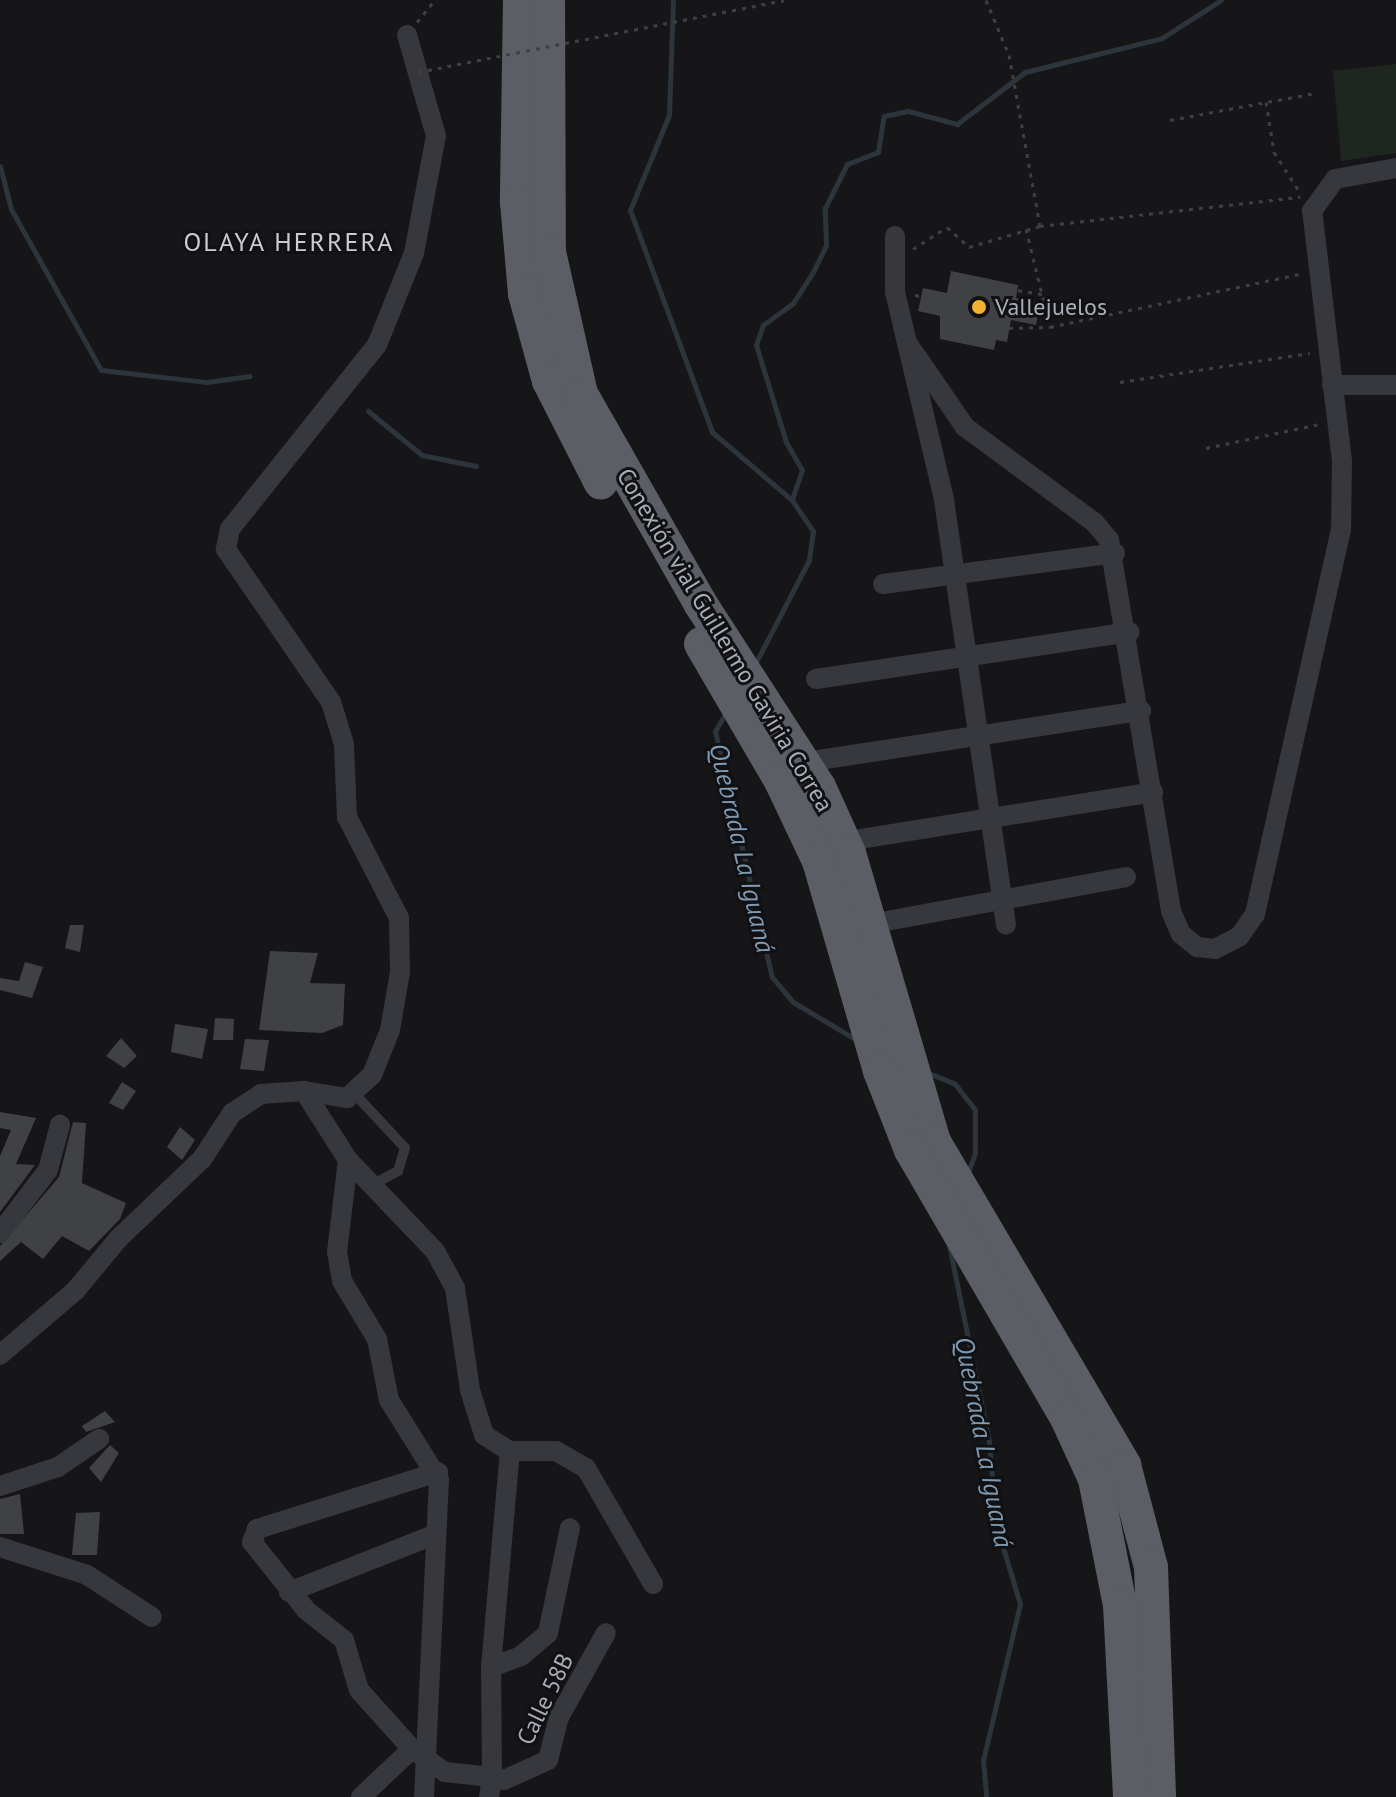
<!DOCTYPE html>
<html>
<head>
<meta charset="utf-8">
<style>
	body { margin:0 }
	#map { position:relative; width:1396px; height:1797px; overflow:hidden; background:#161618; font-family:"PT Sans",sans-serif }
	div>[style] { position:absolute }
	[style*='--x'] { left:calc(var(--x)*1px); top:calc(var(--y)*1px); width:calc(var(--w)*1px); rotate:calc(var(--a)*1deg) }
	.green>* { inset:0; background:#1e261f }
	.stream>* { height:5px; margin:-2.5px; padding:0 2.5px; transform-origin:2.5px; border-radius:2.5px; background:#2c353c }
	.building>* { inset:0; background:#404145 }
	.path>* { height:3px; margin-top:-1.5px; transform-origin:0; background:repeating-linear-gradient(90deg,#3d3f44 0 4px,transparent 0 10px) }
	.service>* { height:10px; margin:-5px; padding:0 5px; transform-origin:5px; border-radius:5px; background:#37383d }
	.minor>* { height:20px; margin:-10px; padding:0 10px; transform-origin:10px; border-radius:10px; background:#37383d }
	.trunk>* { height:34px; margin:-17px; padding:0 17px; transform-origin:17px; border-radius:17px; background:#5b5e65 }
	.path-bridge>* { height:3px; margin-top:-1.5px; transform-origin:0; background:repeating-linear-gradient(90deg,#3d3f44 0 4px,transparent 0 10px) }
	.dots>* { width:22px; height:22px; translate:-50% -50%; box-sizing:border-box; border:4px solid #111113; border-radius:50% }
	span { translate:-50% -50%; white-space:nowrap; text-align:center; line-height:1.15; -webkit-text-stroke:6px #111113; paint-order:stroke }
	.poi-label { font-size:24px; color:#a8adb8 }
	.left { translate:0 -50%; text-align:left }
	.street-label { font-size:24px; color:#a8adb8 }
	.neighbourhood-label { font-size:26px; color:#c9ccd4; letter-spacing:2px }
	.water-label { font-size:26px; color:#7f9bb3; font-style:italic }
</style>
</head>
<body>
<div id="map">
	<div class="green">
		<div style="clip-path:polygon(1396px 64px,1396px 153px,1341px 161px,1333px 71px)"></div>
	</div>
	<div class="stream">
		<div style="--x:673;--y:0;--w:115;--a:92"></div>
		<div style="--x:669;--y:115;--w:103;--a:112.3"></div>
		<div style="--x:630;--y:210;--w:237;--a:69.7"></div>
		<div style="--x:712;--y:432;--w:105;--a:40.4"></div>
		<div style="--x:792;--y:500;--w:37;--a:56"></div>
		<div style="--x:813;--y:531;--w:29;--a:98"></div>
		<div style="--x:809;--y:560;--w:117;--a:117.4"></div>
		<div style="--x:0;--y:166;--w:44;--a:75.7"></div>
		<div style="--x:11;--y:209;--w:184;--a:60.8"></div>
		<div style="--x:101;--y:370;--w:107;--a:6.5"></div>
		<div style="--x:207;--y:382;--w:43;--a:-7.9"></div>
		<div style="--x:368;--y:411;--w:70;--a:39.2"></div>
		<div style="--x:422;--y:455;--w:55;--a:11.5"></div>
		<div style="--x:792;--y:499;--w:31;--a:-71"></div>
		<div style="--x:802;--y:470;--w:32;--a:-120"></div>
		<div style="--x:786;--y:442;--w:102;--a:-107.2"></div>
		<div style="--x:756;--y:345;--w:21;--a:-71"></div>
		<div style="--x:763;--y:325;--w:37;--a:-36"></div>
		<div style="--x:793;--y:303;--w:37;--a:-57"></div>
		<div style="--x:813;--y:272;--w:30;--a:-64"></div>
		<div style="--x:826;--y:245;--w:37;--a:-92"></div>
		<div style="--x:825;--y:208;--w:49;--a:-63.4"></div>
		<div style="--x:847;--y:164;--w:33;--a:-21"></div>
		<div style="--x:878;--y:152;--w:36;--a:-81"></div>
		<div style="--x:884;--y:116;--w:25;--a:-12"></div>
		<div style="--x:908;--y:111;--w:51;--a:14.9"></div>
		<div style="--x:957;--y:124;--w:86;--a:-37.4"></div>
		<div style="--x:1025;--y:72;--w:141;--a:-13.9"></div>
		<div style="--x:1162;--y:38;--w:70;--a:-32.8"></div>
		<div style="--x:725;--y:714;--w:20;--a:120"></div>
		<div style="--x:715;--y:731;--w:253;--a:77"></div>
		<div style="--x:772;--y:977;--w:33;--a:50"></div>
		<div style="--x:793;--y:1002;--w:72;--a:30.8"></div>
		<div style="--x:926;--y:1072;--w:31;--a:22"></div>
		<div style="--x:955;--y:1084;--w:33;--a:52"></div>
		<div style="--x:975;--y:1110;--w:43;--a:90"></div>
		<div style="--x:975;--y:1153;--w:23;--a:110"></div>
		<div style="--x:949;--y:1245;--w:201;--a:78.5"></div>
		<div style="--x:989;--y:1442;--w:82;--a:85.1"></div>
		<div style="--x:996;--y:1524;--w:84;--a:73.3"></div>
		<div style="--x:1020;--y:1604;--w:160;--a:103.3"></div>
		<div style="--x:983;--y:1760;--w:37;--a:85"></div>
	</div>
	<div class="building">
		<div style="clip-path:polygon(951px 271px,1018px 285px,1016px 298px,1040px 303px,1036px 325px,1011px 320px,1007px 342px,996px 340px,994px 350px,940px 339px,940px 316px,918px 311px,923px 288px,947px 293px)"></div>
		<div style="clip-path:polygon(70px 925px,84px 925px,80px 952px,65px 948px)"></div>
		<div style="clip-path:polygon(270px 951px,318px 953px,310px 983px,345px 984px,343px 1025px,322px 1033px,259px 1030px)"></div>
		<div style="clip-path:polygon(25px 962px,43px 967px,32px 998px,0 990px,0 978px,19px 981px)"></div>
		<div style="clip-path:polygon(215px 1018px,234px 1019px,233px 1040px,213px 1040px)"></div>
		<div style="clip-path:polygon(175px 1024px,208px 1029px,202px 1059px,171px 1052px)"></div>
		<div style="clip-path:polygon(121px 1038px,137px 1056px,124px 1068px,106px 1056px)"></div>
		<div style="clip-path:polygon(245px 1039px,269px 1040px,264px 1071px,240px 1069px)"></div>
		<div style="clip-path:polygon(122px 1082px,136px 1091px,123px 1110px,109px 1103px)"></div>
		<div style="clip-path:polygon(0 1112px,36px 1118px,16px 1164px,35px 1165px,0 1212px,0 1156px,11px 1130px,0 1128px)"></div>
		<div style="clip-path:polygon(73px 1122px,86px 1123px,82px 1183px,126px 1203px,120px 1219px,89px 1251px,62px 1236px,43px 1259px,21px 1242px,0 1261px,0 1246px,59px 1177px)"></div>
		<div style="clip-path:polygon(180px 1127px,195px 1140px,182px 1160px,167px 1147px)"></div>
		<div style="clip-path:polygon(105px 1411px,115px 1422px,86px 1432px,82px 1426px)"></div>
		<div style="clip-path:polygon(110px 1445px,119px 1453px,101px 1482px,89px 1468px)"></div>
		<div style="clip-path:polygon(20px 1494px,24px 1534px,0 1534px,0 1499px)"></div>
		<div style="clip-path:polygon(100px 1512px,97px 1555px,72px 1555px,76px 1513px)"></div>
	</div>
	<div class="path">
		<div style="--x:986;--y:0;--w:60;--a:67.3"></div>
		<div style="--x:1009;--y:55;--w:174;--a:79.7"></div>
		<div style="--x:417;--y:22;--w:28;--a:-51"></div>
		<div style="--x:1266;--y:102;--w:51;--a:80.9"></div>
		<div style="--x:1274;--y:152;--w:50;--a:57.3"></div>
		<div style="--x:1170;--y:120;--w:148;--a:-10.5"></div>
		<div style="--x:1026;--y:229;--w:101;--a:76.2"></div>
		<div style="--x:913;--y:249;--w:40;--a:-32.9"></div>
		<div style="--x:947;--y:227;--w:30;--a:42"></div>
		<div style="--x:969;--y:247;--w:74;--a:-16.5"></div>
		<div style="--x:1040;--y:226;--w:262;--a:-6.4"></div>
		<div style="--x:1042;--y:294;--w:78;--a:-171.1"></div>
		<div style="--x:965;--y:282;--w:37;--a:101"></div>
		<div style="--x:958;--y:318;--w:52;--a:11.1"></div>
		<div style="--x:1009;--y:328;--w:41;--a:-1.4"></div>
		<div style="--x:1050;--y:327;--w:255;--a:-12"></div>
		<div style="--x:915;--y:295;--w:47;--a:11.1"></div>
		<div style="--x:1120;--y:382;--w:192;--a:-8.7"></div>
		<div style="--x:1206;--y:448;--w:116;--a:-11.9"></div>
	</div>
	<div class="service">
		<div style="--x:353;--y:1092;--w:76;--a:47.1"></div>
		<div style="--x:405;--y:1148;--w:24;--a:107"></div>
		<div style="--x:398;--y:1171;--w:30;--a:152"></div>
	</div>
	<div class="minor">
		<div style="--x:895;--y:236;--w:56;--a:90"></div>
		<div style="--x:895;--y:292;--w:214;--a:76.7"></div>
		<div style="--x:944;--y:500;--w:429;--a:81.7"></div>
		<div style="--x:908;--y:344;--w:101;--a:55.5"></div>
		<div style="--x:965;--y:427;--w:160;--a:36.4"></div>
		<div style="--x:1094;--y:522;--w:23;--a:50"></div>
		<div style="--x:1109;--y:540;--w:376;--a:80.5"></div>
		<div style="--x:1171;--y:911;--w:25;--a:67"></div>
		<div style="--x:1181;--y:934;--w:21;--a:39"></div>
		<div style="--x:1197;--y:947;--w:18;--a:6"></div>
		<div style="--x:1215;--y:949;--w:27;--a:-27"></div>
		<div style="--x:1239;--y:937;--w:28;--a:-55"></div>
		<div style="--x:1255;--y:914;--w:394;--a:-77.4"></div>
		<div style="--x:1341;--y:530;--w:69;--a:-89.2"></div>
		<div style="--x:1342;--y:461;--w:252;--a:-96.8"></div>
		<div style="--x:1312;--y:211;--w:39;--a:-54"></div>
		<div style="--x:1335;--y:179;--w:62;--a:-10.2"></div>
		<div style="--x:1332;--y:385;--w:64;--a:0"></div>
		<div style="--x:883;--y:584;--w:234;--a:-7.6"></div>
		<div style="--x:816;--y:679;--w:317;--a:-8.5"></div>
		<div style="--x:819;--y:760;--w:326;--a:-8.7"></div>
		<div style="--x:854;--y:840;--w:303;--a:-9.1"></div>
		<div style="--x:881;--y:922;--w:249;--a:-10.4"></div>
		<div style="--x:304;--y:1091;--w:82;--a:57.5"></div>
		<div style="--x:348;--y:1160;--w:126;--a:46.3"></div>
		<div style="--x:435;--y:1251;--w:42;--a:61.6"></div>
		<div style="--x:455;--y:1288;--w:103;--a:81.6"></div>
		<div style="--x:470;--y:1390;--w:47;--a:72.7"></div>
		<div style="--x:484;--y:1435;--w:31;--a:32"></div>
		<div style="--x:510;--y:1451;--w:46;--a:0"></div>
		<div style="--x:556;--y:1451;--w:34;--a:30"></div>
		<div style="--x:586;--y:1468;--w:134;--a:60"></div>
		<div style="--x:348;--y:1160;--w:93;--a:96.8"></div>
		<div style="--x:337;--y:1252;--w:29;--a:80"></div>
		<div style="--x:342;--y:1281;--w:68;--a:58.9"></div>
		<div style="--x:377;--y:1339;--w:62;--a:78.9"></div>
		<div style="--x:389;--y:1400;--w:94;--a:58"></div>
		<div style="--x:439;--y:1480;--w:317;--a:92.7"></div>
		<div style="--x:0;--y:1233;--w:79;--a:-52.7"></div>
		<div style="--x:48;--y:1170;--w:47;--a:-75.1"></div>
		<div style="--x:0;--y:1355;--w:99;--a:-40.5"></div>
		<div style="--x:75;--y:1291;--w:69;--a:-50.3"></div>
		<div style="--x:119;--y:1238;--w:115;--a:-43.6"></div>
		<div style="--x:202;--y:1159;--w:55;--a:-56.9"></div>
		<div style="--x:232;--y:1113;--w:35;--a:-33"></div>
		<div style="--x:261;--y:1094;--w:43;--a:-4"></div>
		<div style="--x:304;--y:1091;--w:44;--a:9.2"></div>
		<div style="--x:347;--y:1098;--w:34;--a:-43"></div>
		<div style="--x:372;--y:1075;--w:48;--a:-68.2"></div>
		<div style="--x:390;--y:1030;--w:59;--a:-80.2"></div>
		<div style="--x:400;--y:972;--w:54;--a:-91.1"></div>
		<div style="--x:399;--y:918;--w:114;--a:-117.2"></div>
		<div style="--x:347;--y:817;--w:73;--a:-92.4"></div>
		<div style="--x:344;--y:744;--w:44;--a:-107.2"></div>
		<div style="--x:331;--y:702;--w:186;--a:-124.5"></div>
		<div style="--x:226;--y:549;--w:20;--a:-79"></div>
		<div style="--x:230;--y:529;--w:236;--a:-51.4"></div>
		<div style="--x:377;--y:345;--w:99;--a:-68.1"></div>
		<div style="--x:414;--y:253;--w:119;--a:-79.4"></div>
		<div style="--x:436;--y:136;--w:105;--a:-106"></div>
		<div style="--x:438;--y:1472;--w:190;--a:162.5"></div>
		<div style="--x:257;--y:1529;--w:14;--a:111"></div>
		<div style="--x:252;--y:1542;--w:87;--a:51.5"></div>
		<div style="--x:306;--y:1610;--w:48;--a:38.3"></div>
		<div style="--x:344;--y:1640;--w:52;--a:73.3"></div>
		<div style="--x:359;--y:1690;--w:79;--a:48.1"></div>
		<div style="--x:412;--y:1749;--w:40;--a:34.9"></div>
		<div style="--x:445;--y:1772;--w:47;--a:6.1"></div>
		<div style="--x:492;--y:1777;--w:110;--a:-90.5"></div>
		<div style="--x:491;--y:1667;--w:217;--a:-85"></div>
		<div style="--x:0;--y:1486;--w:61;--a:-18.1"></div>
		<div style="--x:58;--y:1467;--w:50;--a:-34.3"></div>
		<div style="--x:0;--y:1547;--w:91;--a:17.8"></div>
		<div style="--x:87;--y:1575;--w:77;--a:32.9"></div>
		<div style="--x:289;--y:1592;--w:158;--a:-21.5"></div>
		<div style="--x:491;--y:1667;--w:32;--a:-20"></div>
		<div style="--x:521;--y:1656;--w:35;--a:-40"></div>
		<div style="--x:548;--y:1633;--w:107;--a:-78.2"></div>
		<div style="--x:361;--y:1797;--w:70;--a:-43.3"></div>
		<div style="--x:489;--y:1797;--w:20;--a:-81"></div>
		<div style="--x:492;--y:1777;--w:12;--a:14"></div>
		<div style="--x:504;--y:1780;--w:48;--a:-24.4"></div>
		<div style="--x:548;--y:1760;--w:44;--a:-75.7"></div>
		<div style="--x:559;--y:1717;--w:96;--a:-60.8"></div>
	</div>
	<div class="trunk">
		<div style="--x:520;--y:0;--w:202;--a:90.9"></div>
		<div style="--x:517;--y:202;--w:92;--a:85"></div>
		<div style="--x:525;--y:294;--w:90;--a:74.6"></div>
		<div style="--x:549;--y:381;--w:114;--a:63"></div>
		<div style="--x:548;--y:0;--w:252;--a:89.8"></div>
		<div style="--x:549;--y:252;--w:146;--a:77.3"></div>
		<div style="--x:581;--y:394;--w:241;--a:60.3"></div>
		<div style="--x:700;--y:603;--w:219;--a:57.1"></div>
		<div style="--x:819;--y:787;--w:72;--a:65.6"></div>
		<div style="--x:849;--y:853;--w:301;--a:73.6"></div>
		<div style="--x:934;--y:1142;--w:375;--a:59.5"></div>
		<div style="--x:1124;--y:1465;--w:106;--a:75.2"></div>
		<div style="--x:1151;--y:1567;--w:230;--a:88"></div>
		<div style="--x:701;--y:644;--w:159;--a:59.7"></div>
		<div style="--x:781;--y:781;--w:89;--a:64.6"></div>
		<div style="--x:819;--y:861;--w:219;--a:73.8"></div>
		<div style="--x:880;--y:1071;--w:85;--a:68.6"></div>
		<div style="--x:911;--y:1150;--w:308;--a:59.8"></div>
		<div style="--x:1066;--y:1416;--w:69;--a:65.3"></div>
		<div style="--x:1095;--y:1479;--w:128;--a:78.8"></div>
		<div style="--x:1120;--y:1605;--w:192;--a:87"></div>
	</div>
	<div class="path-bridge">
		<div style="--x:418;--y:72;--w:373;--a:-11.1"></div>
	</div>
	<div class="dots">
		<div style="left:979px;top:307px;background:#f2b134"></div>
	</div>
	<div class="poi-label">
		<span class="left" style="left:995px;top:307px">Vallejuelos</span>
	</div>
	<div class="street-label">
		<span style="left:725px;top:640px;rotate:59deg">Conexión vial Guillermo Gaviria Correa</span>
		<span style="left:545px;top:1699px;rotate:-64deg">Calle 58B</span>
	</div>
	<div class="neighbourhood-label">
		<span style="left:289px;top:242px">OLAYA HERRERA</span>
	</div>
	<div class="water-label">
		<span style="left:742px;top:848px;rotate:77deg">Quebrada La Iguaná</span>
		<span style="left:984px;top:1442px;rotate:79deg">Quebrada La Iguaná</span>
	</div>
</div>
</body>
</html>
